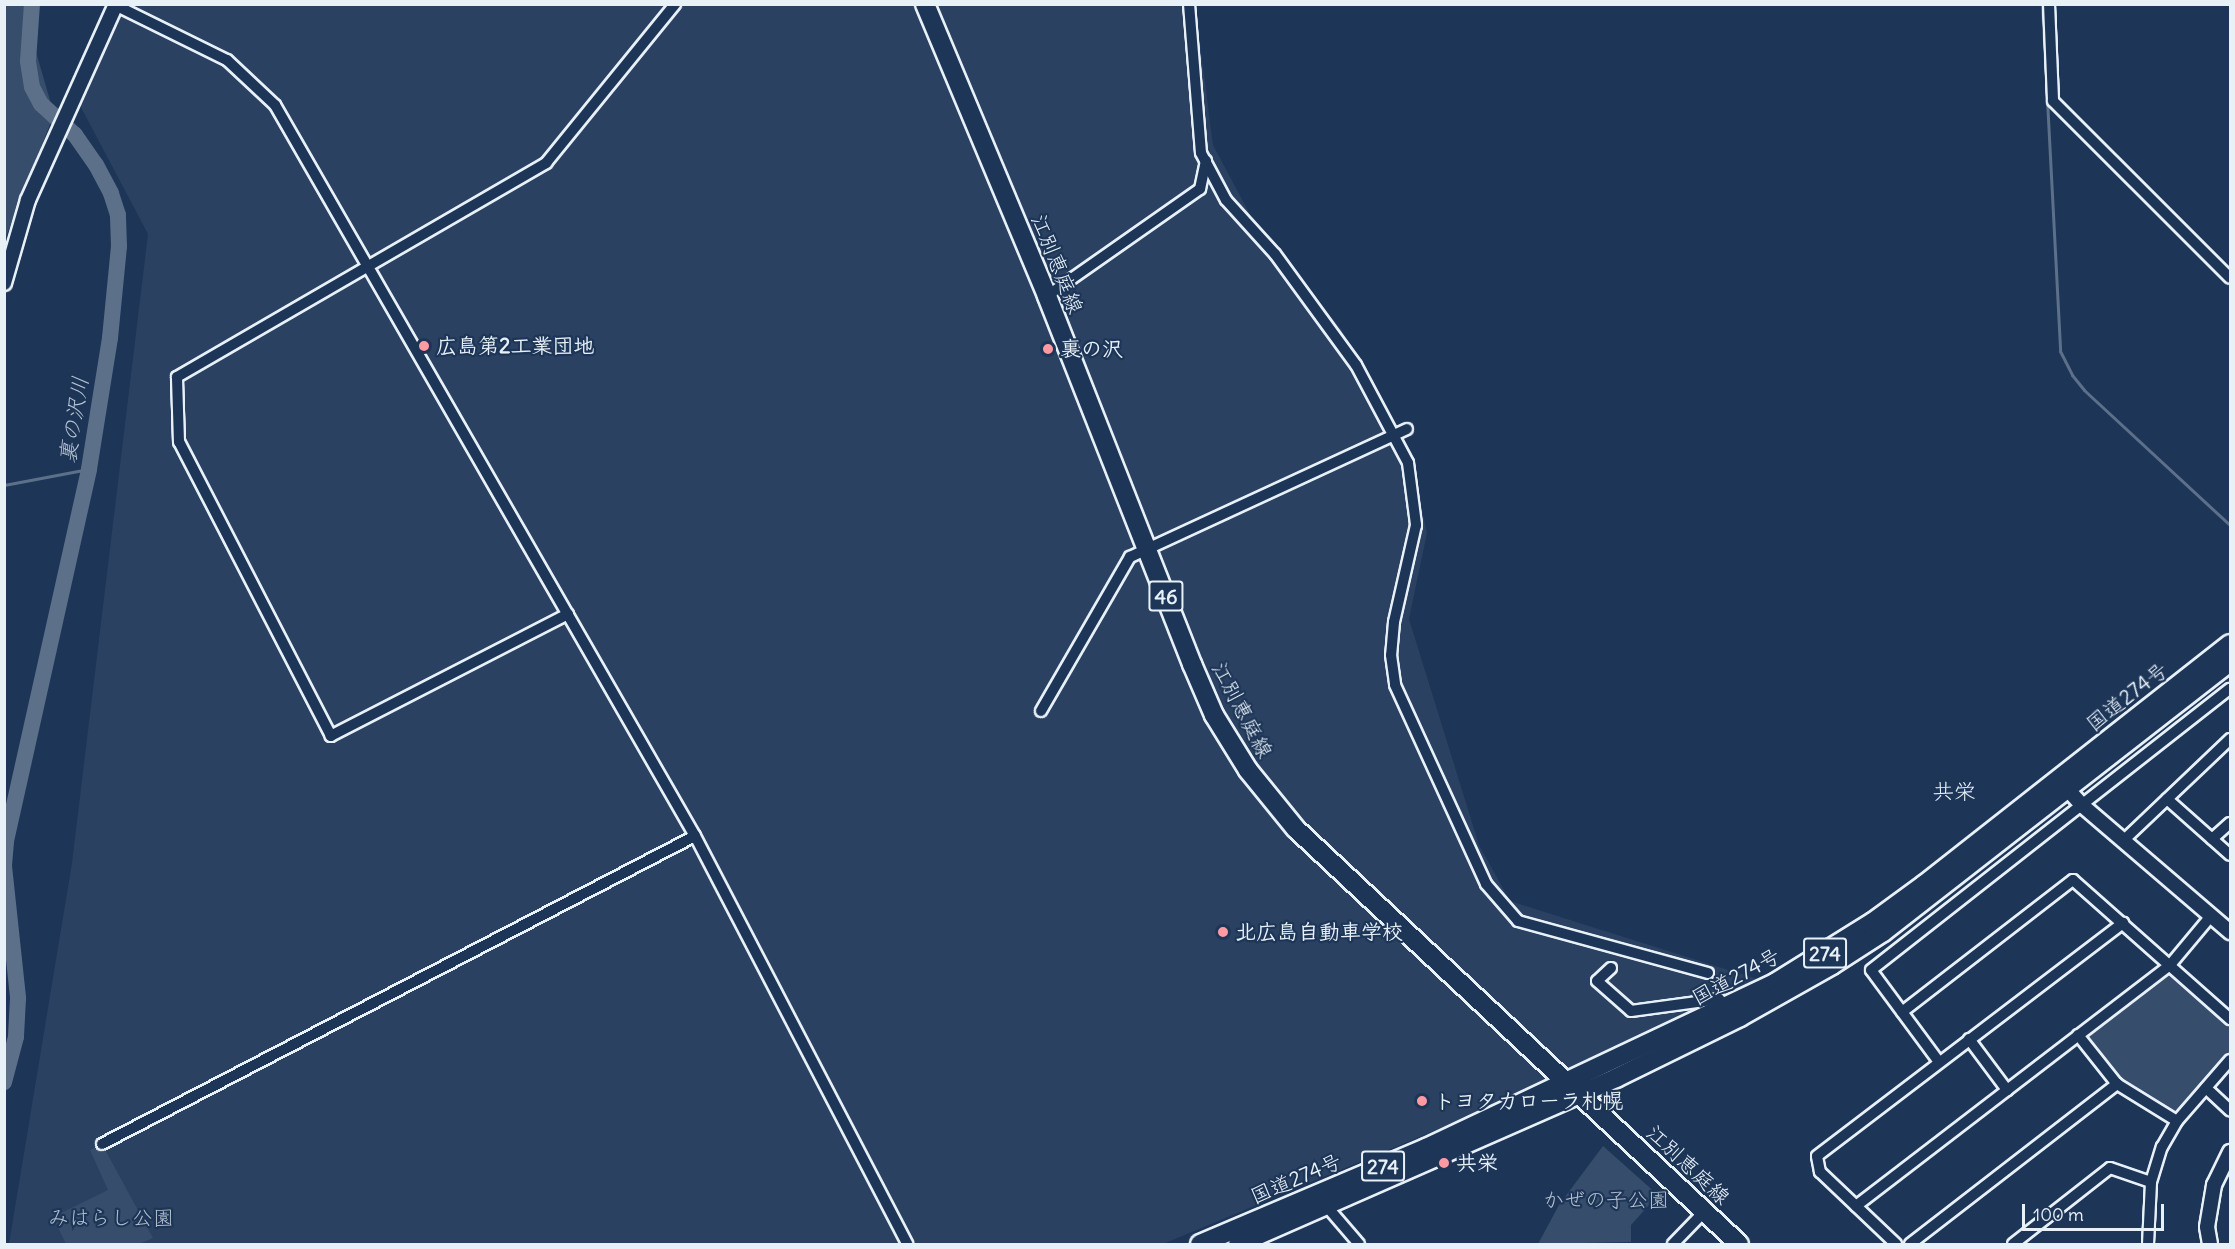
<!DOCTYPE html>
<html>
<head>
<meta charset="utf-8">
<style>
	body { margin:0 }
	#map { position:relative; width:2235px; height:1249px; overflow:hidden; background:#1d3557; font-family:Delius,"Klee One",sans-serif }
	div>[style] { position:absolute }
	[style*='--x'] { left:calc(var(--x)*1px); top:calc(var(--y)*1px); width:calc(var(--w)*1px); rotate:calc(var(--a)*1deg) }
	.built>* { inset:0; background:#2a4162 }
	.green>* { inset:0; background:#374d6c }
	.stream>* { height:3px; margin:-1.5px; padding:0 1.5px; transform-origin:1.5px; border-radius:1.5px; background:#5d7089 }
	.river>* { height:16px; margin:-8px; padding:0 8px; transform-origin:8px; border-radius:8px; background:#5d7089 }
	.roads { filter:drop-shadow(2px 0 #e8f1f8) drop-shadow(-2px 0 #e8f1f8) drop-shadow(0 2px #e8f1f8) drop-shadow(0 -2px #e8f1f8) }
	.minor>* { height:10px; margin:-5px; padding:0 5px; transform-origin:5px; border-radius:5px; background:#1d3557 }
	.tertiary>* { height:14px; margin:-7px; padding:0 7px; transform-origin:7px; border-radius:7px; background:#1d3557 }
	.primary>* { height:18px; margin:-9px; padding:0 9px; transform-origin:9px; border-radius:9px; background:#1d3557 }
	.trunk>* { height:18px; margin:-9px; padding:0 9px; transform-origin:9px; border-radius:9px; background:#1d3557 }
	.dots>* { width:16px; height:16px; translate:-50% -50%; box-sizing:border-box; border:3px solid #1d3557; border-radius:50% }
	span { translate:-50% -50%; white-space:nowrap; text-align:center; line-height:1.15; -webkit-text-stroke:4.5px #1d3557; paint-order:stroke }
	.shield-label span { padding:2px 4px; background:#1d3557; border:2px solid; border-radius:4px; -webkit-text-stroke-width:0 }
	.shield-label { font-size:20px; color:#e8f1f8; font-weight:700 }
	.street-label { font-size:21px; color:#e8f1f8 }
	.poi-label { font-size:21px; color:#e8f1f8; font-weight:700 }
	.left { translate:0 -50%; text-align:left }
	.park-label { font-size:21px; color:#b3c0ce }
	.water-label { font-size:22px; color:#b7c4d1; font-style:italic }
	.neighbourhood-label { font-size:22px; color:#e8f1f8 }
	.frame { position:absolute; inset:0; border:6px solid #e8f1f8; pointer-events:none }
	.scale { position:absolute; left:2022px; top:1204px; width:142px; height:27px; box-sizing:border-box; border:3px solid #e8f1f8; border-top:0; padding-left:8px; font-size:18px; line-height:21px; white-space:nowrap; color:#e8f1f8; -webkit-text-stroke:4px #1d3557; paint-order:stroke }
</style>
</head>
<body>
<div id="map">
	<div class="built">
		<div style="clip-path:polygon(116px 5px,1195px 5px,1213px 145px,1254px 222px,1341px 329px,1411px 458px,1427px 533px,1409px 619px,1479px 845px,1510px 901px,1760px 980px,1491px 1107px,1163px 1244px,9px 1244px,72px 863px,148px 234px,75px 96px)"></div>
	</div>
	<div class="green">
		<div style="clip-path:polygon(5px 5px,35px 5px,36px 52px,54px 114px,5px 239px)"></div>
		<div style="clip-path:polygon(2170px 965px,2230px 1019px,2230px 1060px,2177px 1121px,2117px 1084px,2078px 1035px)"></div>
		<div style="clip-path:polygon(102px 1144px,153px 1238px,139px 1244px,66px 1244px,53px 1217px,108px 1190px,90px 1150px)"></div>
		<div style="clip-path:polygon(1603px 1146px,1658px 1195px,1631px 1225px,1631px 1242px,1538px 1244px,1559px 1205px)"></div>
	</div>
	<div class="stream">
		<div style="--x:2042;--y:4;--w:347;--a:87"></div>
		<div style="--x:2060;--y:351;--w:27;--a:63"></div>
		<div style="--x:2072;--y:375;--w:19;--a:51"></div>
		<div style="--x:2084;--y:390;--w:199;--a:42.8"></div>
		<div style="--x:4;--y:485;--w:86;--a:-10.7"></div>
	</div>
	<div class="river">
		<div style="--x:4;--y:865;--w:24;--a:-85"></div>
		<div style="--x:6;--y:841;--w:381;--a:-77.4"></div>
		<div style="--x:89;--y:469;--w:133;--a:-80.9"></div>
		<div style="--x:110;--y:338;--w:92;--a:-84.4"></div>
		<div style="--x:119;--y:246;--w:31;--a:-92"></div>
		<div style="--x:118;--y:215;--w:23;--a:-108"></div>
		<div style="--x:111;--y:193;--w:32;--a:-118"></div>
		<div style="--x:96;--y:165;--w:37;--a:-125"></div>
		<div style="--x:75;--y:135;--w:46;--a:-137.6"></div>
		<div style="--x:41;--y:104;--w:19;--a:-118"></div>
		<div style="--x:32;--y:87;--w:26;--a:-99"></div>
		<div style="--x:28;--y:61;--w:57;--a:-86"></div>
		<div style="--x:4;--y:866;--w:133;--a:83.9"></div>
		<div style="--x:18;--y:998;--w:39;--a:93"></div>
		<div style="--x:16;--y:1037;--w:47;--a:104.9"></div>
	</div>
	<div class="roads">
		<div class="minor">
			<div style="--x:1189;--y:4;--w:149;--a:85.4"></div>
			<div style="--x:1201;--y:153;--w:53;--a:62"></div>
			<div style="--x:1226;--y:200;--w:73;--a:47.8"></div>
			<div style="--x:1275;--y:254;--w:137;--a:53.9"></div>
			<div style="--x:1356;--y:365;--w:111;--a:62"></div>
			<div style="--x:1408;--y:463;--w:63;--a:82.6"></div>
			<div style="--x:1416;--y:525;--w:99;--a:102.8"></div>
			<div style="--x:1394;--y:622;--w:33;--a:95"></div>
			<div style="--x:1391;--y:655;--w:30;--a:82"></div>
			<div style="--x:1395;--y:685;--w:219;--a:65.4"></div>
			<div style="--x:1486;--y:884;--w:49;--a:49.1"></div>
			<div style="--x:1518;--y:921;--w:197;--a:15.3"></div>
			<div style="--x:2049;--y:4;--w:97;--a:87.6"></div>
			<div style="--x:2053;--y:101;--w:250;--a:45"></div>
			<div style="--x:115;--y:5;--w:125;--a:26.2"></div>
			<div style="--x:227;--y:60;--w:66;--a:43.2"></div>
			<div style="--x:275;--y:105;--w:843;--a:60.12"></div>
			<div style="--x:695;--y:836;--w:460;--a:62.5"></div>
			<div style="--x:1047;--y:296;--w:187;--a:-35"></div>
			<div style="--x:1200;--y:189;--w:29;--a:-78"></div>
			<div style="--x:568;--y:614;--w:267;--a:152.8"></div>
			<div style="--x:331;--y:736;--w:331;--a:-117.3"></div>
			<div style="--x:179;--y:442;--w:65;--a:-91.8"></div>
			<div style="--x:177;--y:377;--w:427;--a:-30.1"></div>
			<div style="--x:546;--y:163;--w:205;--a:-50.9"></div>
			<div style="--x:1041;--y:711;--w:178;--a:-60"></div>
			<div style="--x:1130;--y:557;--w:305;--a:-24.8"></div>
			<div style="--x:2167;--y:799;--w:84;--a:41.6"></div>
			<div style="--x:2125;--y:839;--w:145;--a:-43.6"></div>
			<div style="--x:2212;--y:839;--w:24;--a:-42"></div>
			<div style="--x:1611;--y:968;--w:19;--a:137"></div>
			<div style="--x:1597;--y:981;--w:45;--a:41.4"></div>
			<div style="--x:1631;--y:1011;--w:89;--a:-7.8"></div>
			<div style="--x:1719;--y:999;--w:13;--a:61"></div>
			<div style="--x:1902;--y:1012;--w:216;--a:-37.7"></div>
			<div style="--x:2073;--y:880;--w:210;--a:41.5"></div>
			<div style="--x:2078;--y:1035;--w:63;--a:51.5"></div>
			<div style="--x:2117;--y:1084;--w:70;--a:31.7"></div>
			<div style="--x:1969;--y:1039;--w:64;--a:53.3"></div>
			<div style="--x:1939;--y:1062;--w:114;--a:-126.5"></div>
			<div style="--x:1871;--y:970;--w:456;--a:-38.1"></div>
			<div style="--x:2206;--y:1088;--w:33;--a:43"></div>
			<div style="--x:102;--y:1144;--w:668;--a:-27.45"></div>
			<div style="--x:1323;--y:1202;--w:55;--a:49.4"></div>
			<div style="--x:1856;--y:1206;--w:396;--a:-37.5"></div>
			<div style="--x:2170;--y:965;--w:64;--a:-50.1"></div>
			<div style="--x:1673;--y:1244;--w:45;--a:-45.9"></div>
			<div style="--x:1896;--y:1244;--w:105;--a:-136.5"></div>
			<div style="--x:1820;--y:1172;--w:16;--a:-101"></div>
			<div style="--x:1817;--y:1156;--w:385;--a:-37.3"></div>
			<div style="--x:1910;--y:1244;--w:262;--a:-37.7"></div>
			<div style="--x:2013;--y:1244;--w:123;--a:-38.1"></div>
			<div style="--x:2110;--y:1168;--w:43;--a:18.9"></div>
			<div style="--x:2148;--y:1244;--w:62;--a:-87.2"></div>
			<div style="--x:2151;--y:1182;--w:37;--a:-73"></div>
			<div style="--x:2162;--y:1147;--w:30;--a:-60"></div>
			<div style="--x:2177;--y:1121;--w:81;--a:-49"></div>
		</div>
		<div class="tertiary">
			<div style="--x:4;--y:283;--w:86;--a:-73.9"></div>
			<div style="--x:28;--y:200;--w:215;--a:-65.8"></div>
			<div style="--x:2062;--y:783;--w:31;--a:48"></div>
			<div style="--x:2083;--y:806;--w:194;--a:40.6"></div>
			<div style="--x:2210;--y:1244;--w:17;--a:-100"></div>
			<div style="--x:2207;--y:1227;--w:43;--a:-80.5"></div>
			<div style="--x:2214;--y:1185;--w:37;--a:-64"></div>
		</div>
		<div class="primary">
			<div style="--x:925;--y:4;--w:316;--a:67.3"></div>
			<div style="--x:1047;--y:296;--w:396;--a:68.5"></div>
			<div style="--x:1192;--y:664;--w:56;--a:66.7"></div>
			<div style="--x:1214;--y:715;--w:65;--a:58.3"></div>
			<div style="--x:1248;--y:770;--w:76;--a:50.9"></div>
			<div style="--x:1296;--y:829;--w:607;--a:43.13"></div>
		</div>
		<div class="trunk">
			<div style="--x:1200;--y:1244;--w:246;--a:-23"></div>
			<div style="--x:1426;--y:1148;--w:386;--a:-25.3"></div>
			<div style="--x:1775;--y:983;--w:115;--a:-31.9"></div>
			<div style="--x:1873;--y:922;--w:64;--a:-36.2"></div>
			<div style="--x:1925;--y:884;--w:388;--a:-38.2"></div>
			<div style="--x:1238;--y:1244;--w:413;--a:-23.7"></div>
			<div style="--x:1616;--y:1078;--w:138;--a:-26.2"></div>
			<div style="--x:1740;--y:1017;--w:106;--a:-29.5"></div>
			<div style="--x:1832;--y:965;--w:61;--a:-32.9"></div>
			<div style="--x:1883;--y:932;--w:440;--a:-37.9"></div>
		</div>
	</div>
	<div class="dots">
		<div style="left:424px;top:346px;background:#ff9aa2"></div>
		<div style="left:1048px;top:349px;background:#ff9aa2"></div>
		<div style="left:1223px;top:932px;background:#ff9aa2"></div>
		<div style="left:1422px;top:1101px;background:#ff9aa2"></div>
		<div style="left:1444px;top:1163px;background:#ff9aa2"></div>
	</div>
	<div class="shield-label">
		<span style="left:1166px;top:596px">46</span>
		<span style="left:1825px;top:953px">274</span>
		<span style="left:1383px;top:1166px">274</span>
	</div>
	<div class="street-label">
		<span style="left:1057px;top:264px;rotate:68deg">江別恵庭線</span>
		<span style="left:2127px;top:697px;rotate:-38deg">国道274号</span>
		<span style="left:1242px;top:710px;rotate:62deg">江別恵庭線</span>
		<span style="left:1736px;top:977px;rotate:-28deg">国道274号</span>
		<span style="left:1688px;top:1165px;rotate:43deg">江別恵庭線</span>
		<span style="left:1296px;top:1179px;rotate:-23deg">国道274号</span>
	</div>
	<div class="poi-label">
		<span class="left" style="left:436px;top:346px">広島第2工業団地</span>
		<span class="left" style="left:1060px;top:349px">裏の沢</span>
		<span class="left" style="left:1235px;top:932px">北広島自動車学校</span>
		<span class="left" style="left:1434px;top:1101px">トヨタカローラ札幌</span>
		<span class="left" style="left:1456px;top:1163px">共栄</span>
	</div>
	<div class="park-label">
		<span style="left:1606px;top:1200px">かぜの子公園</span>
		<span style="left:111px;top:1218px">みはらし公園</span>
	</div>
	<div class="water-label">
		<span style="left:74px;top:420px;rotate:-81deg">裏の沢川</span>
	</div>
	<div class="neighbourhood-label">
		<span style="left:1954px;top:792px">共栄</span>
	</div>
	<div class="frame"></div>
	<div class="scale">100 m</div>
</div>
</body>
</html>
